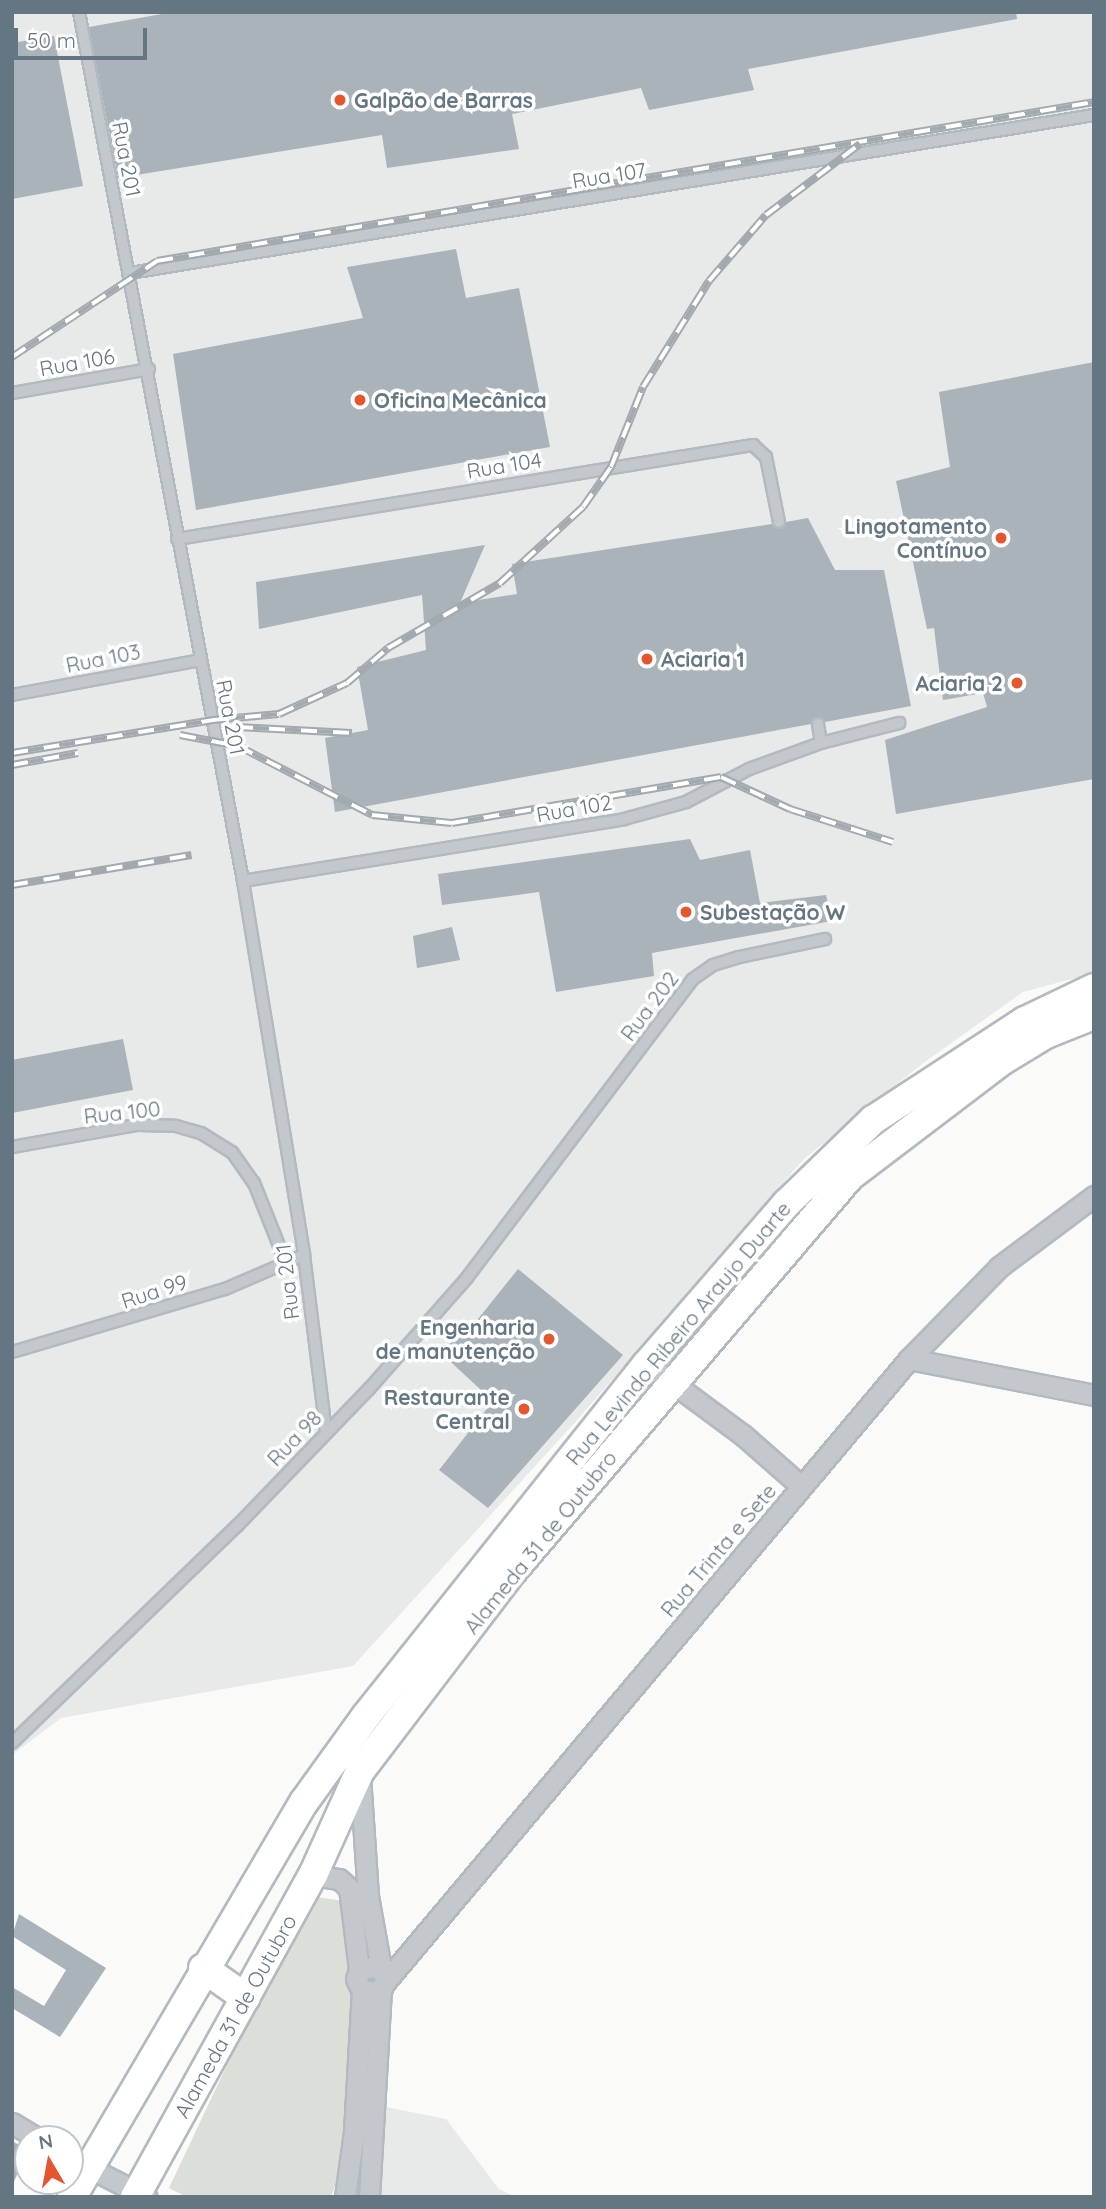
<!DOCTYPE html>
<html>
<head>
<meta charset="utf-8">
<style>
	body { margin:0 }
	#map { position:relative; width:1106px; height:2209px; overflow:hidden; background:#fafaf8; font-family:Quicksand,sans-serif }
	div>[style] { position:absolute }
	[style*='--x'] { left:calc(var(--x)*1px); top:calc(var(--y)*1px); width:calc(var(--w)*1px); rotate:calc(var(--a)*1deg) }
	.built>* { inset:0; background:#e8e9e9 }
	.green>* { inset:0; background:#dadfd7 }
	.building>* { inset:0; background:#aab3b9 }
	.roads { filter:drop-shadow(2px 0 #b3babf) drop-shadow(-2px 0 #b3babf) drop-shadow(0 2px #b3babf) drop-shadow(0 -2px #b3babf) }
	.lane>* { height:10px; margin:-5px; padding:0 5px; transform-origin:5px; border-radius:5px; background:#c3c8cc }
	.street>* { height:19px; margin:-9.5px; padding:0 9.5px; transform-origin:9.5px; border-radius:9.5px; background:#c3c8cc }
	.secondary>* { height:28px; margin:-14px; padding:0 14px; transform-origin:14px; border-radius:14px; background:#fff }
	.rail>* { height:8px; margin-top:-4px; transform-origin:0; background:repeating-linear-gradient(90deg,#fff 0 16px,#a2aab0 0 32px); box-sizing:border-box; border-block:2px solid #a2aab0 }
	.dots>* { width:19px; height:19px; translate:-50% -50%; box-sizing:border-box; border:4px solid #fff; border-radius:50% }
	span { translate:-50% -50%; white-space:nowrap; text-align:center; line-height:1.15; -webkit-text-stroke:7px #fff; paint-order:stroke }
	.poi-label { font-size:21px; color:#657683; font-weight:700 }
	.left { translate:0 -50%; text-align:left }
	.right { translate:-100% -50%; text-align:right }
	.street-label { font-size:21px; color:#657683 }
	.frame { position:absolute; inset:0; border:14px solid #657683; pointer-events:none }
	.north { position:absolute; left:14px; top:2125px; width:70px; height:70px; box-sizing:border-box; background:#fff; border:2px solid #c1c8cd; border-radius:50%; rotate:350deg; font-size:19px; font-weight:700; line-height:28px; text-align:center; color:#657683 }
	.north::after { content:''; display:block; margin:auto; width:24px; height:32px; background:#e4572e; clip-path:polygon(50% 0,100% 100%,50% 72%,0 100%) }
	.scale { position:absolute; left:14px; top:28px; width:133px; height:32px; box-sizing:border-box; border:4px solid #657683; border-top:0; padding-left:9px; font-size:21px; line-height:24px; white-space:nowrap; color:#657683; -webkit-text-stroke:5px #fff; paint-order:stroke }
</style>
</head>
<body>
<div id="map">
	<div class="built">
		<div style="clip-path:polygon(12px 12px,1094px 12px,1094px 973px,1023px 992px,922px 1064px,804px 1159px,578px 1419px,353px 1666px,61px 1718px,12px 1755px)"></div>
		<div style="clip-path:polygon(366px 2103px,446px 2119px,499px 2189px,516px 2197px,369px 2197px)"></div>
	</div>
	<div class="green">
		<div style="clip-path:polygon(316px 1897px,344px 1901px,353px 1924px,349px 2084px,343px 2164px,331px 2197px,187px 2197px,169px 2188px,301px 1908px)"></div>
	</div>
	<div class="building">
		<div style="clip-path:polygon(173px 12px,1016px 12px,1017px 19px,748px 69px,754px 90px,649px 110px,641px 88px,512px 114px,519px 149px,387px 168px,382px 135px,118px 178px,89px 27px)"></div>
		<div style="clip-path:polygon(54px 36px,83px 186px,12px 199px,12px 43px)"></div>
		<div style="clip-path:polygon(456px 249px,466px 298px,519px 288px,550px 447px,196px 510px,173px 354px,363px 318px,347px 267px)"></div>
		<div style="clip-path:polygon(1094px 362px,1094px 779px,896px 814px,885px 740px,987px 707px,983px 693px,943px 700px,934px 628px,927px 629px,896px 481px,950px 467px,939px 392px)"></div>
		<div style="clip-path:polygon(808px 518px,835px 570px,884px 570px,911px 706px,825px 722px,816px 717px,811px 724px,335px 812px,325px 738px,368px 730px,357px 667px,426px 650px,422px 595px,259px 629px,256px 582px,485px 545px,460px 603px,517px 594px,512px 564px,772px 524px,780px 529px,786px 522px)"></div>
		<div style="clip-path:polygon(690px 839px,700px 860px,750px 850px,760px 903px,826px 895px,832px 921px,652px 953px,654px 976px,556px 992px,539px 892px,442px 905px,438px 874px)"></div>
		<div style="clip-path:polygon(452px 927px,460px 960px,417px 968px,413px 936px)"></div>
		<div style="clip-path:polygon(123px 1039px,133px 1090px,12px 1113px,12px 1060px)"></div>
		<div style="clip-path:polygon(518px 1269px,623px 1355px,488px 1508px,439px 1470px,493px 1401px,441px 1353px,466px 1326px,470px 1329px)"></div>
		<div style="clip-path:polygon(19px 1914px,106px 1968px,60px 2037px,12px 2008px,12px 1987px,44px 2006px,66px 1970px,12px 1936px)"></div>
		<div style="clip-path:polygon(12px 2141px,28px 2150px,12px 2186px)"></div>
	</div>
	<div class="roads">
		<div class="lane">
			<div style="--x:79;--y:12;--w:884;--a:79.31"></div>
			<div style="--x:243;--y:881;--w:379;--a:80.7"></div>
			<div style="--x:304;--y:1255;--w:178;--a:82.9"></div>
			<div style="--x:130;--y:273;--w:977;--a:-9.31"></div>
			<div style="--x:12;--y:393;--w:139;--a:-9.9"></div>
			<div style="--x:177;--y:539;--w:584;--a:-9.27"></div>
			<div style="--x:753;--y:445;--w:18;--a:43"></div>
			<div style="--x:766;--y:457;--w:66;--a:78.7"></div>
			<div style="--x:12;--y:695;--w:192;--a:-10.5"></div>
			<div style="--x:818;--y:724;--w:19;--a:81"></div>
			<div style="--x:243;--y:881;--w:386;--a:-9.2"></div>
			<div style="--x:624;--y:819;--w:64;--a:-15.3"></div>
			<div style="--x:686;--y:802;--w:71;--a:-27.6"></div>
			<div style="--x:749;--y:769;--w:77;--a:-19.9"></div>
			<div style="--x:821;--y:743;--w:81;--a:-14.4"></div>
			<div style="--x:12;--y:1147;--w:127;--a:-10"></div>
			<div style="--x:137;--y:1125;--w:39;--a:1"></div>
			<div style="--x:176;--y:1126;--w:26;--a:16"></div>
			<div style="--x:201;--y:1133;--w:36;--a:32"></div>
			<div style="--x:232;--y:1152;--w:38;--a:55"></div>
			<div style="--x:254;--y:1183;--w:86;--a:68.2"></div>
			<div style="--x:12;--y:1352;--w:222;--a:-16.5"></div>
			<div style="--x:225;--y:1289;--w:86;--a:-23.3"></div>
			<div style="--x:12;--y:1743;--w:313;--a:-44"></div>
			<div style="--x:237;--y:1526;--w:190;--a:-46.1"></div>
			<div style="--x:369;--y:1389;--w:147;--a:-48.6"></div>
			<div style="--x:466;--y:1279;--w:376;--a:-52.9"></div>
			<div style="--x:693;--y:979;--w:24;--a:-35"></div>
			<div style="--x:713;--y:965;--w:27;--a:-17"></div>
			<div style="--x:739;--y:957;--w:88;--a:-11.8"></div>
		</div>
		<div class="street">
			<div style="--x:909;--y:1359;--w:188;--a:11"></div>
			<div style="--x:647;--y:1364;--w:119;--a:36.5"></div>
			<div style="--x:743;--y:1435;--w:77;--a:41.3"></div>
			<div style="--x:360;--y:1776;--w:120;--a:86.2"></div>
			<div style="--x:368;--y:1896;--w:73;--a:79.8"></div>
			<div style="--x:313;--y:1875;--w:26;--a:9"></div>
			<div style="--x:339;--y:1879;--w:13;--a:42"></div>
			<div style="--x:349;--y:1888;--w:83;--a:83"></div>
			<div style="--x:385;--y:1982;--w:814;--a:-49.93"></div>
			<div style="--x:909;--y:1359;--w:129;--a:-45.6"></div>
			<div style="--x:999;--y:1267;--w:119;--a:-36.8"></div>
			<div style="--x:12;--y:2123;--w:31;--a:31"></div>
			<div style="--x:70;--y:2158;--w:86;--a:26.9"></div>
			<div style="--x:345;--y:2197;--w:66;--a:-82.1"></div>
			<div style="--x:354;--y:2132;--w:141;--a:-86.8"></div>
			<div style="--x:369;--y:2197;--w:206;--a:-86.7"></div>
			<div style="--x:381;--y:1991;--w:15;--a:-70"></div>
			<div style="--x:386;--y:1977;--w:14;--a:-129"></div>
			<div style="--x:377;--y:1966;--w:18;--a:167"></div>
			<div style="--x:359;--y:1970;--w:9;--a:108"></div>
			<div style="--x:356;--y:1979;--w:13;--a:63"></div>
			<div style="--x:362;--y:1991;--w:19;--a:0"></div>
		</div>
		<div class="secondary">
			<div style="--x:203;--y:1968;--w:52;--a:34.9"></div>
			<div style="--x:72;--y:2197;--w:458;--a:-59.6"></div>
			<div style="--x:304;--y:1802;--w:106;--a:-54.2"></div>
			<div style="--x:366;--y:1716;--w:450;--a:-51.4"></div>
			<div style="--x:647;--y:1364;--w:213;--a:-49"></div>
			<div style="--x:787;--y:1203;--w:120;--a:-44"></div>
			<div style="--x:873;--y:1120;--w:181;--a:-33.1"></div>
			<div style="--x:1025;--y:1021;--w:76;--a:-25.6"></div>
			<div style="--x:135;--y:2197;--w:368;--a:-61.1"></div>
			<div style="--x:313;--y:1875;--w:114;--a:-65.7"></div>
			<div style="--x:360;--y:1771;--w:248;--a:-52.7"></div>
			<div style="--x:510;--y:1574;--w:523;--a:-49.49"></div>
			<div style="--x:850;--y:1176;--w:192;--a:-37.2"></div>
			<div style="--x:1003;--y:1060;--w:50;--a:-31.2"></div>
			<div style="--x:1046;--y:1034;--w:52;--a:-21.6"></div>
		</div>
	</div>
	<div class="rail">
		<div style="--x:12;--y:357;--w:174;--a:-33.5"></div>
		<div style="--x:157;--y:261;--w:950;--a:-9.63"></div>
		<div style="--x:237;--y:727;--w:115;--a:3"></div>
		<div style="--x:180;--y:735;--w:59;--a:10.7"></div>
		<div style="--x:238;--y:746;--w:151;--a:27.2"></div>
		<div style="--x:372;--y:815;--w:80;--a:5.7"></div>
		<div style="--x:452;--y:823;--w:273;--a:-9.7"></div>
		<div style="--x:721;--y:777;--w:76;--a:24.9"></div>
		<div style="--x:790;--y:809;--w:108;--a:17.8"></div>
		<div style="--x:12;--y:753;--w:204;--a:-9.3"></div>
		<div style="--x:213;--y:720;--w:66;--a:-5.2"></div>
		<div style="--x:279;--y:714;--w:75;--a:-24.5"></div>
		<div style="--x:347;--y:683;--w:54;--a:-40.5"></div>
		<div style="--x:388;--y:648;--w:129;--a:-30.1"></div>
		<div style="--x:500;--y:583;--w:113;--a:-42.5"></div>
		<div style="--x:583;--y:507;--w:49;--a:-55"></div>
		<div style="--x:611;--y:467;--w:86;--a:-68.2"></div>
		<div style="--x:643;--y:387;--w:125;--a:-58.1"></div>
		<div style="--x:709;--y:281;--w:87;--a:-49.2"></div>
		<div style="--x:766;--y:215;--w:118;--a:-37.1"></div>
		<div style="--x:12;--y:765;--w:67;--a:-10.3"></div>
		<div style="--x:12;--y:885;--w:182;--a:-9.5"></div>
	</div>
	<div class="dots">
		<div style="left:340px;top:100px;background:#e4572e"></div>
		<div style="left:360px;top:400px;background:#e4572e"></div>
		<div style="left:1001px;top:538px;background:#e4572e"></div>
		<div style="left:647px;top:659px;background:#e4572e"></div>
		<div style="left:1017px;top:683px;background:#e4572e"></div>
		<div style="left:686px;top:912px;background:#e4572e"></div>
		<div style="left:549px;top:1339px;background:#e4572e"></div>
		<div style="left:524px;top:1409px;background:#e4572e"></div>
	</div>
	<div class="poi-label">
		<span class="left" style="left:354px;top:100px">Galpão de Barras</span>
		<span class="left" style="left:374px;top:400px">Oficina Mecânica</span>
		<span class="right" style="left:987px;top:538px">Lingotamento<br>Contínuo</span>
		<span class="left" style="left:661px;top:659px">Aciaria 1</span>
		<span class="right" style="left:1003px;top:683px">Aciaria 2</span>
		<span class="left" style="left:700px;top:912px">Subestação W</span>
		<span class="right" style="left:535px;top:1339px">Engenharia<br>de manutenção</span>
		<span class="right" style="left:510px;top:1409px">Restaurante<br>Central</span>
	</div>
	<div class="street-label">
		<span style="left:127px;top:159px;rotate:79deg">Rua 201</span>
		<span style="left:609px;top:175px;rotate:-9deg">Rua 107</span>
		<span style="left:77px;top:362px;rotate:-10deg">Rua 106</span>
		<span style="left:504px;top:465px;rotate:-9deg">Rua 104</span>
		<span style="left:103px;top:658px;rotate:-11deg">Rua 103</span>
		<span style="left:231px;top:717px;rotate:79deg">Rua 201</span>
		<span style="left:574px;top:808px;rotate:-10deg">Rua 102</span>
		<span style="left:649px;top:1006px;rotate:-53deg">Rua 202</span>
		<span style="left:122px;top:1112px;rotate:-6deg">Rua 100</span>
		<span style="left:287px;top:1282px;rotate:-97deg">Rua 201</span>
		<span style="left:154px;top:1291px;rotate:-18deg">Rua 99</span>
		<span style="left:678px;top:1333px;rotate:-50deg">Rua Levindo Ribeiro Araujo Duarte</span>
		<span style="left:294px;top:1438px;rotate:-46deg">Rua 98</span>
		<span style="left:540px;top:1542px;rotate:-51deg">Alameda 31 de Outubro</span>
		<span style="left:718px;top:1550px;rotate:-50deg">Rua Trinta e Sete</span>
		<span style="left:235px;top:2016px;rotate:-61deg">Alameda 31 de Outubro</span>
	</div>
	<div class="frame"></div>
	<div class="north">N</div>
	<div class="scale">50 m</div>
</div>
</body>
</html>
